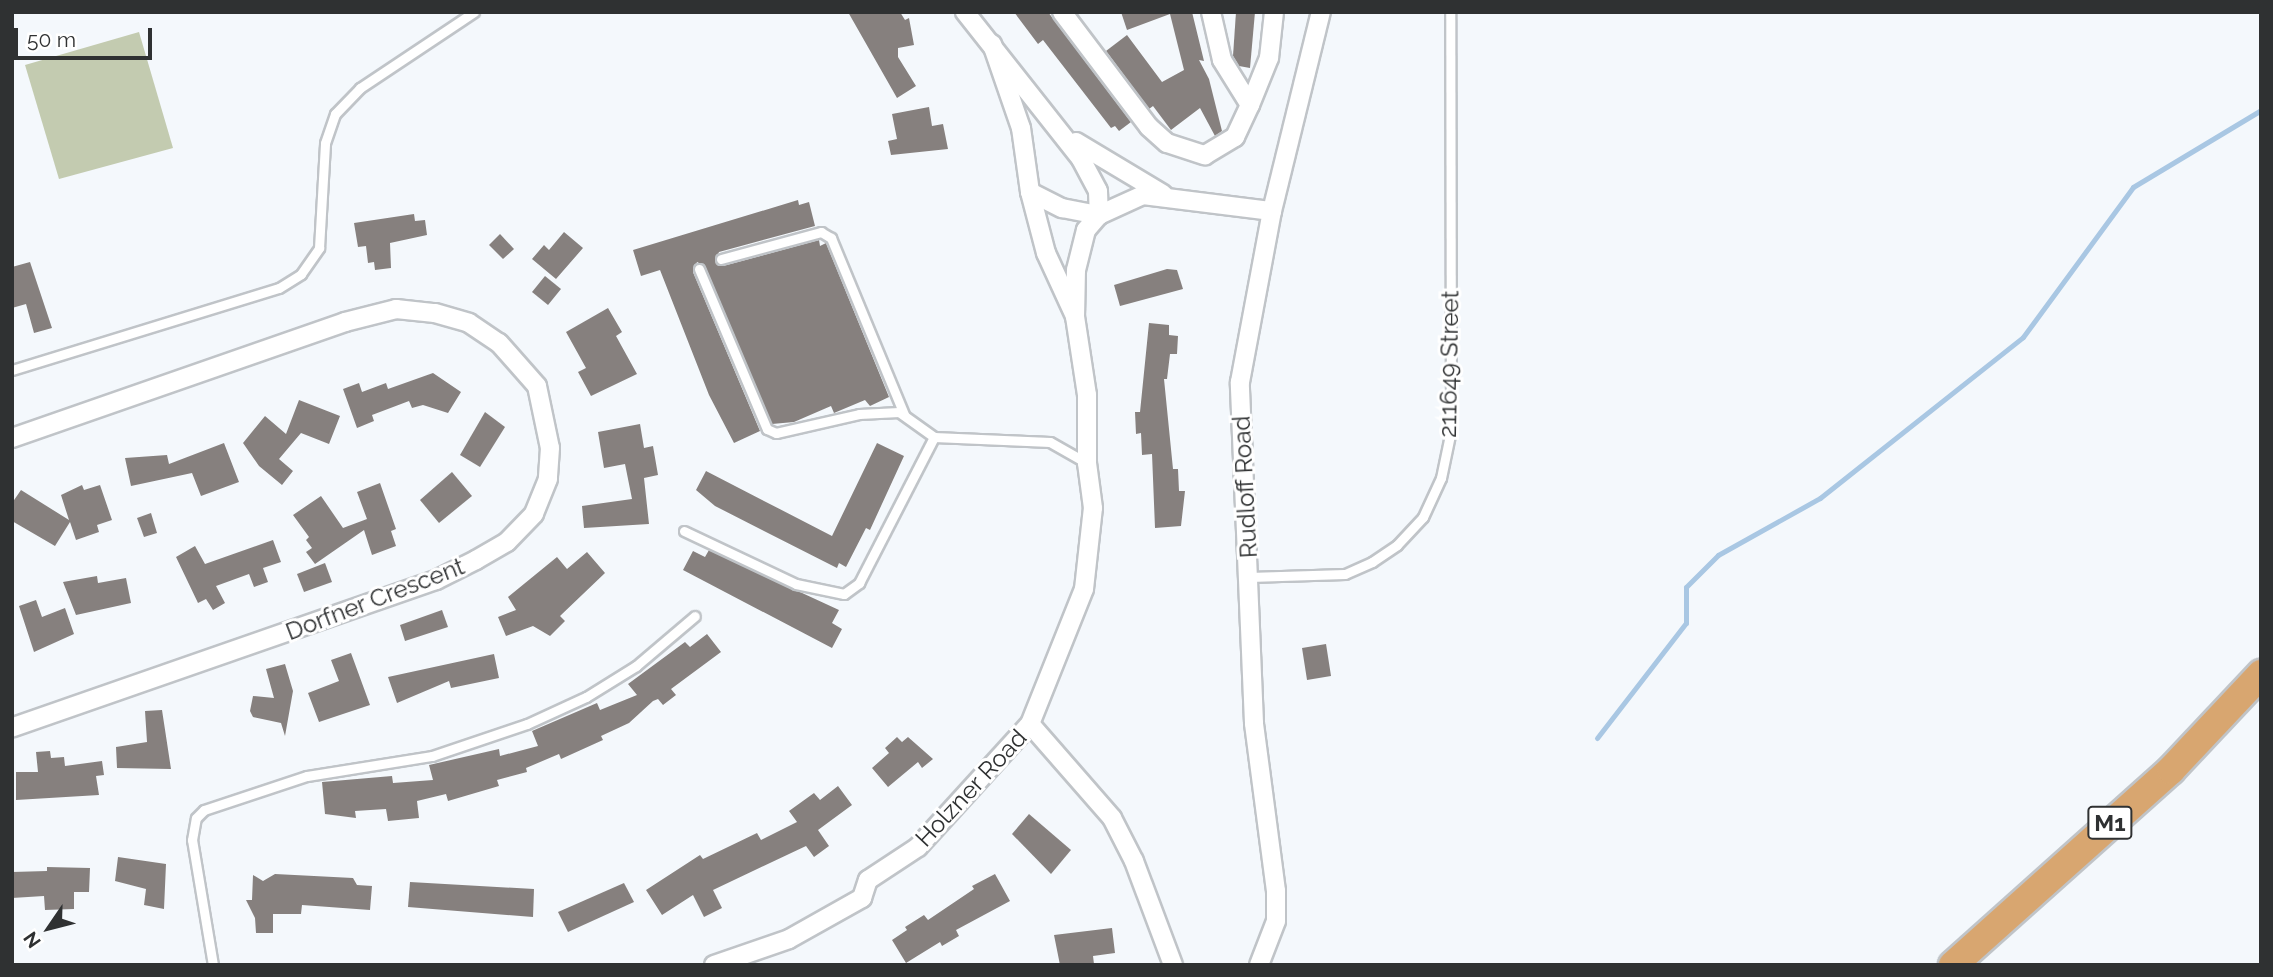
<!DOCTYPE html>
<html>
<head>
<meta charset="utf-8">
<style>
	body { margin:0 }
	#map { position:relative; width:2273px; height:977px; overflow:hidden; background:#f4f8fc; font-family:Raleway,sans-serif }
	div>[style] { position:absolute }
	[style*='--x'] { left:calc(var(--x)*1px); top:calc(var(--y)*1px); width:calc(var(--w)*1px); rotate:calc(var(--a)*1deg) }
	.green>* { inset:0; background:#c3cbb0 }
	.stream>* { height:5px; margin:-2.5px; padding:0 2.5px; transform-origin:2.5px; border-radius:2.5px; background:#a9c7e3 }
	.building>* { inset:0; background:#86807e }
	.roads { filter:drop-shadow(2px 0 #c0c4c8) drop-shadow(-2px 0 #c0c4c8) drop-shadow(0 2px #c0c4c8) drop-shadow(0 -2px #c0c4c8) }
	.service>* { height:9px; margin:-4.5px; padding:0 4.5px; transform-origin:4.5px; border-radius:4.5px; background:#fff }
	.minor>* { height:18px; margin:-9px; padding:0 9px; transform-origin:9px; border-radius:9px; background:#fff }
	.trunk>* { height:28px; margin:-14px; padding:0 14px; transform-origin:14px; border-radius:14px; background:#d8a670 }
	span { translate:-50% -50%; white-space:nowrap; text-align:center; line-height:1.15; -webkit-text-stroke:6px #fff; paint-order:stroke }
	.shield-label span { padding:2px 5px; background:#fff; border:2px solid; border-radius:5px; -webkit-text-stroke-width:0 }
	.shield-label { font-size:23px; color:#2f3132; font-weight:700 }
	.street-label { font-size:24px; color:#2f3132 }
	.frame { position:absolute; inset:0; border:14px solid #2f3132; pointer-events:none }
	.north { position:absolute; left:14px; top:893px; width:70px; height:70px; -webkit-text-stroke:5px #fff; paint-order:stroke; rotate:235deg; font-size:19px; font-weight:700; line-height:28px; text-align:center; color:#2f3132 }
	.north::after { content:''; display:block; margin:auto; width:24px; height:32px; background:#2f3132; clip-path:polygon(50% 0,100% 100%,50% 72%,0 100%) }
	.scale { position:absolute; left:14px; top:28px; width:138px; height:32px; box-sizing:border-box; border:4px solid #2f3132; border-top:0; padding-left:9px; font-size:21px; line-height:24px; white-space:nowrap; color:#2f3132; -webkit-text-stroke:5px #fff; paint-order:stroke }
</style>
</head>
<body>
<div id="map">
	<div class="green">
		<div style="clip-path:polygon(139px 32px,173px 148px,59px 179px,25px 65px)"></div>
	</div>
	<div class="stream">
		<div style="--x:1597;--y:738;--w:145;--a:-52.3"></div>
		<div style="--x:1686;--y:623;--w:36;--a:-90"></div>
		<div style="--x:1686;--y:587;--w:45;--a:-45"></div>
		<div style="--x:1718;--y:555;--w:117;--a:-29.2"></div>
		<div style="--x:1820;--y:498;--w:259;--a:-38.4"></div>
		<div style="--x:2023;--y:337;--w:186;--a:-53.7"></div>
		<div style="--x:2133;--y:187;--w:149;--a:-31"></div>
	</div>
	<div class="building">
		<div style="clip-path:polygon(848px 12px,900px 12px,905px 20px,909px 18px,914px 45px,898px 48px,898px 57px,916px 86px,897px 98px)"></div>
		<div style="clip-path:polygon(1014px 12px,1048px 12px,1131px 122px,1119px 131px,1115px 126px,1111px 128px,1043px 40px,1038px 44px)"></div>
		<div style="clip-path:polygon(1121px 12px,1192px 12px,1204px 61px,1199px 60px,1209px 79px,1222px 131px,1215px 136px,1200px 108px,1171px 130px,1153px 106px,1149px 109px,1106px 51px,1127px 35px,1162px 82px,1184px 70px,1170px 14px,1127px 30px)"></div>
		<div style="clip-path:polygon(1236px 12px,1255px 12px,1250px 68px,1239px 66px,1233px 56px)"></div>
		<div style="clip-path:polygon(929px 107px,932px 126px,943px 124px,948px 149px,891px 155px,888px 141px,897px 139px,892px 114px)"></div>
		<div style="clip-path:polygon(798px 200px,799px 205px,809px 202px,815px 226px,719px 252px,715px 261px,723px 266px,819px 240px,820px 246px,826px 243px,889px 397px,870px 406px,865px 400px,834px 413px,831px 406px,794px 422px,772px 424px,705px 266px,697px 262px,693px 272px,760px 431px,734px 443px,709px 395px,660px 270px,641px 276px,633px 250px)"></div>
		<div style="clip-path:polygon(414px 214px,415px 221px,425px 220px,427px 235px,390px 243px,391px 268px,375px 270px,374px 262px,368px 263px,366px 246px,358px 247px,354px 223px)"></div>
		<div style="clip-path:polygon(564px 232px,583px 248px,556px 279px,532px 259px,544px 245px,549px 250px)"></div>
		<div style="clip-path:polygon(500px 234px,514px 249px,503px 259px,489px 245px)"></div>
		<div style="clip-path:polygon(30px 262px,52px 328px,34px 333px,26px 304px,12px 308px,12px 267px)"></div>
		<div style="clip-path:polygon(1167px 269px,1177px 270px,1183px 289px,1120px 306px,1114px 285px)"></div>
		<div style="clip-path:polygon(545px 276px,561px 289px,548px 305px,532px 292px)"></div>
		<div style="clip-path:polygon(608px 308px,622px 332px,616px 336px,637px 374px,591px 396px,578px 372px,586px 368px,566px 332px)"></div>
		<div style="clip-path:polygon(1149px 323px,1169px 325px,1169px 335px,1178px 336px,1177px 354px,1170px 354px,1167px 379px,1164px 379px,1173px 469px,1178px 469px,1179px 491px,1185px 491px,1181px 526px,1155px 528px,1152px 454px,1142px 455px,1141px 433px,1136px 434px,1135px 412px,1140px 412px)"></div>
		<div style="clip-path:polygon(433px 373px,461px 392px,448px 413px,423px 405px,412px 408px,409px 401px,372px 415px,374px 421px,357px 428px,343px 389px,359px 383px,362px 392px,386px 383px,388px 389px)"></div>
		<div style="clip-path:polygon(299px 400px,340px 416px,329px 444px,301px 433px,279px 459px,293px 471px,282px 485px,259px 466px,243px 443px,265px 416px,286px 434px)"></div>
		<div style="clip-path:polygon(485px 412px,505px 427px,480px 467px,460px 455px)"></div>
		<div style="clip-path:polygon(640px 424px,644px 448px,653px 446px,658px 475px,644px 478px,649px 524px,584px 528px,582px 506px,632px 499px,625px 464px,604px 468px,598px 432px)"></div>
		<div style="clip-path:polygon(224px 443px,239px 482px,201px 496px,192px 473px,131px 486px,125px 458px,167px 455px,169px 464px)"></div>
		<div style="clip-path:polygon(877px 443px,904px 456px,870px 530px,866px 528px,846px 567px,839px 563px,837px 568px,715px 506px,696px 490px,706px 471px,832px 536px)"></div>
		<div style="clip-path:polygon(452px 472px,472px 496px,439px 523px,420px 500px)"></div>
		<div style="clip-path:polygon(380px 483px,396px 529px,391px 531px,396px 546px,372px 555px,364px 530px,315px 564px,306px 552px,312px 548px,306px 540px,309px 537px,293px 515px,321px 496px,343px 528px,367px 519px,357px 492px)"></div>
		<div style="clip-path:polygon(82px 485px,84px 490px,100px 485px,112px 520px,97px 525px,99px 532px,76px 540px,70px 522px,55px 546px,12px 521px,12px 503px,21px 490px,69px 520px,61px 495px)"></div>
		<div style="clip-path:polygon(151px 513px,157px 533px,144px 537px,137px 518px)"></div>
		<div style="clip-path:polygon(273px 540px,281px 562px,263px 568px,268px 582px,254px 587px,249px 574px,216px 586px,225px 603px,213px 610px,206px 599px,198px 603px,176px 557px,195px 546px,205px 564px)"></div>
		<div style="clip-path:polygon(709px 550px,839px 610px,832px 623px,842px 629px,832px 648px,683px 570px,693px 551px,705px 557px)"></div>
		<div style="clip-path:polygon(587px 552px,605px 573px,560px 616px,565px 621px,550px 636px,533px 626px,506px 636px,498px 617px,516px 610px,508px 597px,557px 557px,567px 569px)"></div>
		<div style="clip-path:polygon(325px 563px,332px 582px,304px 592px,297px 574px)"></div>
		<div style="clip-path:polygon(97px 576px,98px 583px,126px 578px,131px 603px,76px 615px,63px 582px)"></div>
		<div style="clip-path:polygon(36px 600px,42px 617px,65px 608px,74px 634px,34px 652px,19px 606px)"></div>
		<div style="clip-path:polygon(442px 610px,448px 627px,405px 641px,400px 625px)"></div>
		<div style="clip-path:polygon(707px 634px,721px 652px,671px 689px,676px 695px,663px 705px,658px 699px,653px 701px,629px 723px,601px 736px,603px 740px,561px 759px,559px 754px,526px 768px,527px 772px,497px 780px,499px 786px,448px 801px,446px 794px,417px 801px,419px 818px,388px 821px,386px 809px,355px 811px,356px 818px,325px 814px,322px 782px,392px 776px,393px 783px,433px 780px,429px 765px,499px 749px,500px 756px,538px 746px,532px 731px,597px 703px,600px 710px,637px 695px,628px 684px,685px 642px,690px 647px)"></div>
		<div style="clip-path:polygon(1326px 644px,1331px 676px,1307px 680px,1302px 648px)"></div>
		<div style="clip-path:polygon(351px 653px,370px 705px,319px 722px,308px 693px,339px 681px,331px 660px)"></div>
		<div style="clip-path:polygon(494px 654px,499px 678px,451px 688px,449px 681px,397px 703px,388px 677px)"></div>
		<div style="clip-path:polygon(285px 664px,293px 691px,285px 736px,281px 723px,253px 717px,250px 711px,253px 696px,274px 698px,266px 669px)"></div>
		<div style="clip-path:polygon(162px 710px,171px 769px,117px 768px,116px 747px,147px 742px,145px 711px)"></div>
		<div style="clip-path:polygon(897px 737px,902px 742px,908px 737px,933px 759px,922px 768px,918px 762px,888px 787px,872px 768px,889px 753px,885px 748px)"></div>
		<div style="clip-path:polygon(50px 751px,51px 758px,64px 757px,65px 766px,102px 761px,104px 775px,96px 776px,99px 795px,16px 800px,16px 772px,38px 772px,36px 752px)"></div>
		<div style="clip-path:polygon(838px 786px,852px 805px,818px 830px,829px 846px,814px 857px,806px 846px,713px 890px,722px 908px,704px 917px,693px 895px,662px 915px,646px 890px,700px 855px,703px 859px,757px 833px,761px 840px,797px 822px,789px 811px,814px 793px,820px 800px)"></div>
		<div style="clip-path:polygon(1029px 814px,1071px 850px,1051px 874px,1012px 834px)"></div>
		<div style="clip-path:polygon(118px 857px,166px 864px,164px 909px,144px 905px,146px 889px,115px 881px)"></div>
		<div style="clip-path:polygon(47px 867px,90px 868px,89px 892px,74px 892px,74px 909px,45px 910px,44px 896px,12px 898px,12px 872px,47px 871px)"></div>
		<div style="clip-path:polygon(275px 874px,353px 878px,357px 885px,372px 886px,370px 910px,302px 905px,301px 914px,273px 914px,273px 933px,256px 933px,255px 918px,246px 900px,252px 900px,253px 875px,263px 881px)"></div>
		<div style="clip-path:polygon(995px 874px,1010px 901px,956px 930px,959px 936px,942px 946px,940px 942px,906px 963px,892px 940px,907px 930px,905px 927px,924px 915px,928px 920px,974px 889px,972px 886px)"></div>
		<div style="clip-path:polygon(410px 882px,534px 889px,533px 917px,408px 907px)"></div>
		<div style="clip-path:polygon(624px 883px,634px 902px,568px 932px,558px 912px)"></div>
		<div style="clip-path:polygon(1112px 928px,1115px 953px,1093px 956px,1094px 964px,1060px 965px,1054px 935px)"></div>
	</div>
	<div class="roads">
		<div class="service">
			<div style="--x:721;--y:259;--w:104;--a:-15.1"></div>
			<div style="--x:821;--y:232;--w:12;--a:31"></div>
			<div style="--x:831;--y:238;--w:191;--a:67.5"></div>
			<div style="--x:699;--y:269;--w:174;--a:67"></div>
			<div style="--x:767;--y:429;--w:10;--a:24"></div>
			<div style="--x:776;--y:433;--w:85;--a:-12.9"></div>
			<div style="--x:859;--y:414;--w:40;--a:-2.9"></div>
			<div style="--x:899;--y:412;--w:43;--a:35.5"></div>
			<div style="--x:934;--y:437;--w:116;--a:2.5"></div>
			<div style="--x:1050;--y:442;--w:43;--a:29.6"></div>
			<div style="--x:12;--y:370;--w:279;--a:-17.1"></div>
			<div style="--x:279;--y:288;--w:26;--a:-32"></div>
			<div style="--x:301;--y:274;--w:32;--a:-55"></div>
			<div style="--x:319;--y:248;--w:105;--a:-86.7"></div>
			<div style="--x:325;--y:143;--w:31;--a:-71"></div>
			<div style="--x:335;--y:114;--w:36;--a:-46"></div>
			<div style="--x:360;--y:88;--w:137;--a:-33.7"></div>
			<div style="--x:684;--y:531;--w:124;--a:25.3"></div>
			<div style="--x:796;--y:584;--w:49;--a:11.8"></div>
			<div style="--x:844;--y:594;--w:19;--a:-36"></div>
			<div style="--x:859;--y:583;--w:164;--a:-62.8"></div>
			<div style="--x:1249;--y:577;--w:96;--a:-1.8"></div>
			<div style="--x:1345;--y:574;--w:30;--a:-24"></div>
			<div style="--x:1372;--y:562;--w:30;--a:-34"></div>
			<div style="--x:1397;--y:545;--w:38;--a:-47"></div>
			<div style="--x:1423;--y:517;--w:43;--a:-65.2"></div>
			<div style="--x:1441;--y:478;--w:49;--a:-78.2"></div>
			<div style="--x:1451;--y:430;--w:418;--a:-90.1"></div>
			<div style="--x:213;--y:965;--w:127;--a:-99.5"></div>
			<div style="--x:192;--y:840;--w:22;--a:-80"></div>
			<div style="--x:196;--y:818;--w:11;--a:-45"></div>
			<div style="--x:204;--y:810;--w:108;--a:-18.3"></div>
			<div style="--x:307;--y:776;--w:127;--a:-9.1"></div>
			<div style="--x:432;--y:756;--w:100;--a:-18.6"></div>
			<div style="--x:527;--y:724;--w:65;--a:-24.6"></div>
			<div style="--x:586;--y:697;--w:59;--a:-31.8"></div>
			<div style="--x:636;--y:666;--w:77;--a:-40.3"></div>
		</div>
		<div class="minor">
			<div style="--x:965;--y:12;--w:187;--a:51.7"></div>
			<div style="--x:1081;--y:159;--w:36;--a:62"></div>
			<div style="--x:1098;--y:191;--w:24;--a:88"></div>
			<div style="--x:1062;--y:12;--w:144;--a:52.9"></div>
			<div style="--x:1149;--y:127;--w:24;--a:42"></div>
			<div style="--x:1167;--y:143;--w:40;--a:18"></div>
			<div style="--x:1205;--y:155;--w:35;--a:-31"></div>
			<div style="--x:1235;--y:137;--w:35;--a:-65"></div>
			<div style="--x:1250;--y:105;--w:53;--a:-121.9"></div>
			<div style="--x:1222;--y:60;--w:49;--a:-102.9"></div>
			<div style="--x:992;--y:44;--w:89;--a:71"></div>
			<div style="--x:1021;--y:128;--w:65;--a:82"></div>
			<div style="--x:1030;--y:192;--w:63;--a:75.3"></div>
			<div style="--x:1046;--y:253;--w:67;--a:65.3"></div>
			<div style="--x:1250;--y:105;--w:51;--a:-68"></div>
			<div style="--x:1269;--y:58;--w:46;--a:-83.8"></div>
			<div style="--x:1076;--y:142;--w:101;--a:30.9"></div>
			<div style="--x:1030;--y:192;--w:36;--a:27"></div>
			<div style="--x:1062;--y:208;--w:38;--a:11"></div>
			<div style="--x:12;--y:438;--w:353;--a:-19.2"></div>
			<div style="--x:345;--y:322;--w:53;--a:-14.3"></div>
			<div style="--x:396;--y:309;--w:39;--a:6"></div>
			<div style="--x:435;--y:313;--w:35;--a:16"></div>
			<div style="--x:469;--y:323;--w:36;--a:34"></div>
			<div style="--x:499;--y:343;--w:57;--a:48.5"></div>
			<div style="--x:537;--y:386;--w:63;--a:78.2"></div>
			<div style="--x:550;--y:448;--w:31;--a:94"></div>
			<div style="--x:548;--y:479;--w:38;--a:112"></div>
			<div style="--x:534;--y:514;--w:39;--a:134"></div>
			<div style="--x:507;--y:542;--w:36;--a:150"></div>
			<div style="--x:476;--y:560;--w:45;--a:153.4"></div>
			<div style="--x:436;--y:580;--w:449;--a:160.8"></div>
			<div style="--x:1030;--y:724;--w:125;--a:48.9"></div>
			<div style="--x:1112;--y:818;--w:48;--a:62.9"></div>
			<div style="--x:1134;--y:861;--w:111;--a:69.4"></div>
			<div style="--x:714;--y:965;--w:79;--a:-19.1"></div>
			<div style="--x:789;--y:939;--w:84;--a:-29.3"></div>
			<div style="--x:862;--y:898;--w:19;--a:-72"></div>
			<div style="--x:868;--y:880;--w:60;--a:-33.4"></div>
			<div style="--x:918;--y:847;--w:166;--a:-47.7"></div>
			<div style="--x:1030;--y:724;--w:145;--a:-68.2"></div>
			<div style="--x:1084;--y:589;--w:81;--a:-83.7"></div>
			<div style="--x:1093;--y:508;--w:45;--a:-97.6"></div>
			<div style="--x:1087;--y:463;--w:68;--a:-90"></div>
			<div style="--x:1087;--y:395;--w:79;--a:-98.7"></div>
			<div style="--x:1075;--y:317;--w:47;--a:-88.8"></div>
			<div style="--x:1076;--y:270;--w:41;--a:-76"></div>
			<div style="--x:1086;--y:230;--w:20;--a:-49"></div>
			<div style="--x:1099;--y:215;--w:48;--a:-24.4"></div>
			<div style="--x:1143;--y:195;--w:130;--a:7.1"></div>
			<div style="--x:1259;--y:965;--w:47;--a:-68.9"></div>
			<div style="--x:1276;--y:921;--w:30;--a:-90"></div>
			<div style="--x:1276;--y:891;--w:169;--a:-97.5"></div>
			<div style="--x:1254;--y:723;--w:341;--a:-92.4"></div>
			<div style="--x:1240;--y:382;--w:174;--a:-79.4"></div>
			<div style="--x:1272;--y:211;--w:205;--a:-76.2"></div>
		</div>
		<div class="trunk">
			<div style="--x:1953;--y:965;--w:292;--a:-41.8"></div>
			<div style="--x:2171;--y:770;--w:132;--a:-46.8"></div>
		</div>
	</div>
	<div class="shield-label">
		<span style="left:2110px;top:823px">M1</span>
	</div>
	<div class="street-label">
		<span style="left:1449px;top:364px;rotate:-89deg">211649 Street</span>
		<span style="left:1245px;top:487px;rotate:-93deg">Rudloff Road</span>
		<span style="left:375px;top:599px;rotate:-21deg">Dorfner Crescent</span>
		<span style="left:971px;top:788px;rotate:-47deg">Holzner Road</span>
	</div>
	<div class="frame"></div>
	<div class="north">N</div>
	<div class="scale">50 m</div>
</div>
</body>
</html>
